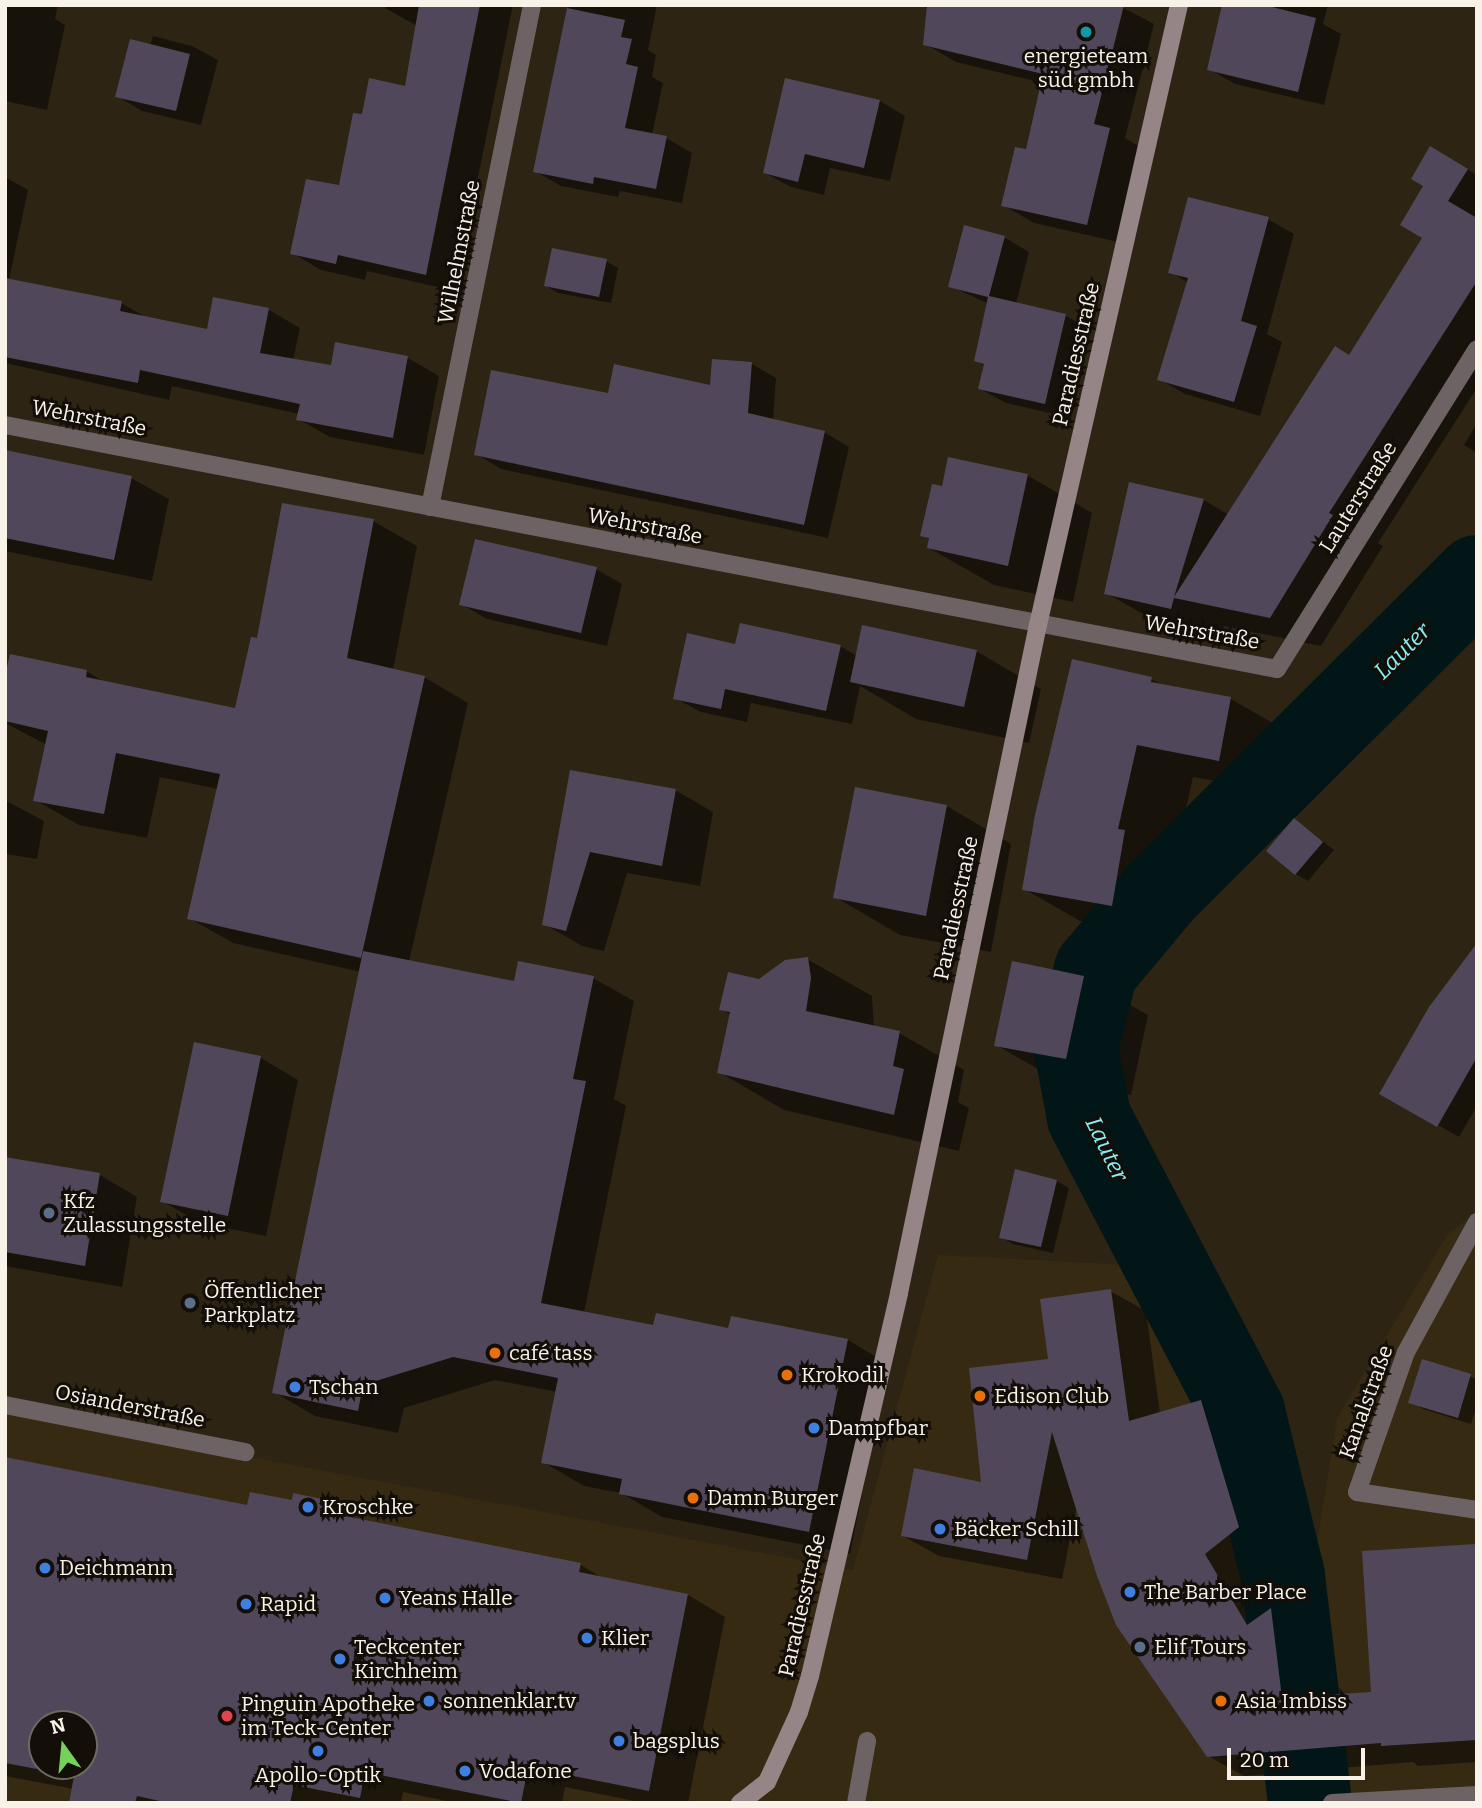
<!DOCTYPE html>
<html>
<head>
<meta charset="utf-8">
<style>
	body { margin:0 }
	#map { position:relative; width:1482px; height:1808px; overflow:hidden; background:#2e2414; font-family:Bitter,serif }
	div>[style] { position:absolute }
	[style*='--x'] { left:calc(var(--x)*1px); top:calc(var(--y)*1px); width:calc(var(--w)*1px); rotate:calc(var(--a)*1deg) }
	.built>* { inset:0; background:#372a13 }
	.shadow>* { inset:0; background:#0007 }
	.river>* { height:84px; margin:-42px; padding:0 42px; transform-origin:42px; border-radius:42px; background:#031617 }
	.building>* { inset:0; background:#50485a }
	.pedestrian>* { height:18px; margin:-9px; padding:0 9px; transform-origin:9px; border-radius:9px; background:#6d6364 }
	.minor>* { height:18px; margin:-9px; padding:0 9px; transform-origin:9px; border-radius:9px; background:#6d6364 }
	.secondary>* { height:18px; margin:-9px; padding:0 9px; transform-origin:9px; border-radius:9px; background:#968587 }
	.dots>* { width:19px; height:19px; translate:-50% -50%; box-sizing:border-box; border:4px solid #130e08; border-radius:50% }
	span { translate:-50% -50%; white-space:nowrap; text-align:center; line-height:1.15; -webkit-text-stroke:6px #130e08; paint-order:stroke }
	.poi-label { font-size:21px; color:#f8f2e8 }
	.left { translate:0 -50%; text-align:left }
	.street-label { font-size:21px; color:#f8f2e8 }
	.water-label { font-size:23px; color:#88f0f5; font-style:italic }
	.frame { position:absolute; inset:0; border:7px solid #f8f2e8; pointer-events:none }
	.north { position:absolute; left:28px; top:1710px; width:70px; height:70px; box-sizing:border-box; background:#130e08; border:2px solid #6f6962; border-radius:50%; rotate:345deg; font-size:19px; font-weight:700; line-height:28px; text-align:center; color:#f8f2e8 }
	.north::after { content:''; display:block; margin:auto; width:24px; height:32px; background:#74d25b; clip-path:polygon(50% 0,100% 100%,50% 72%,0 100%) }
	.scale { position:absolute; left:1227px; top:1748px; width:138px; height:32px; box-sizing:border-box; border:4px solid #f8f2e8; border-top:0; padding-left:9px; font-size:21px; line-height:24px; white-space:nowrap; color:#f8f2e8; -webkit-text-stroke:5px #130e08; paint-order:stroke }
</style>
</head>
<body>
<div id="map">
	<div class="built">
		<div style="clip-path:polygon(evenodd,1477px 1212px,1477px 1803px,5px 1803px,5px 1411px,853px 1570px,938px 1255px,1147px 1266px,1215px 1385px,1261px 1599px,1308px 1601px,1337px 1418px,1448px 1234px,1477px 1212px,42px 1724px,84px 1724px,84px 1766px,42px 1766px,42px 1724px)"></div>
	</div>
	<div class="shadow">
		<div style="clip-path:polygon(5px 5px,58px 5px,55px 19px,65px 25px,47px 110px,5px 101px)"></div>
		<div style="clip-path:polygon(386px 5px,513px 5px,455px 291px,367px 271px,365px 280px,321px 270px,292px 253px,340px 188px,363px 116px,407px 88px,417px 26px,385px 8px)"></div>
		<div style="clip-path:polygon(569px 5px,657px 5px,648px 50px,656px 55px,652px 77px,663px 83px,652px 135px,666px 138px,692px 153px,682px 203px,620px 191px,618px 197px,561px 186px,535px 171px)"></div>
		<div style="clip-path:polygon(916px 5px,1118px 5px,1154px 24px,1125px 138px,1140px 147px,1118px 242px,1034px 223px,1003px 205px,1027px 151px,1043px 83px,956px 62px,925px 44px,928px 8px)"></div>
		<div style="clip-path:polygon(1224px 5px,1328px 5px,1323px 24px,1341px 34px,1324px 105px,1235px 84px,1209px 69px)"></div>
		<div style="clip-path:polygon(153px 36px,192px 46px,218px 60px,201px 125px,142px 111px,117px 96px,150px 46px)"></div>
		<div style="clip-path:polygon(787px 80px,880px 101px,905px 116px,890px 181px,830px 168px,824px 195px,791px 187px,765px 173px)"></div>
		<div style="clip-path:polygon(1431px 149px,1477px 175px,1477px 388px,1378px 543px,1383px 546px,1321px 646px,1224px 626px,1221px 636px,1157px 622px,1106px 593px,1130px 484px,1204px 500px,1229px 515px,1350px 357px,1424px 237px)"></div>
		<div style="clip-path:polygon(5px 177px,28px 190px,9px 280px,121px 303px,149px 319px,208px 331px,269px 310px,300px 328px,293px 361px,332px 367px,337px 344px,408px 358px,439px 376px,424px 455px,330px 437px,298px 419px,299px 414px,172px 386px,169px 400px,5px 363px)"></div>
		<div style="clip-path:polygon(1268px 219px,1294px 234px,1267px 334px,1282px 342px,1260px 416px,1185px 394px,1159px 379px,1189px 283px,1170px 272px)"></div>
		<div style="clip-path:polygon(1004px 237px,1029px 252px,1016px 304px,1066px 316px,1091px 330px,1071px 418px,1006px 403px,980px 389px,985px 366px,976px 360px,989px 304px,950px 286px)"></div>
		<div style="clip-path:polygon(606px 261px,618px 268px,611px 303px,558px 293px,546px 286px)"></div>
		<div style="clip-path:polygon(752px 364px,776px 378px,773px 421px,824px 432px,849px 447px,828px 538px,501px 469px,476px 454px,609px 395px,711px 387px)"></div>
		<div style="clip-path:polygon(1477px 423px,1477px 453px,1464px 445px)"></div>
		<div style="clip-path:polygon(5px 452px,131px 478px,169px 499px,152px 581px,5px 551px)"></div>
		<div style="clip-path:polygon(1027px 475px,1092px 513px,1073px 602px,994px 585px,929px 548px,931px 540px,922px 535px,943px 488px)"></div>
		<div style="clip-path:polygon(373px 521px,417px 546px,393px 670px,424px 677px,468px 703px,409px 962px,516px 983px,593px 978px,634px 1001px,614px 1099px,626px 1106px,584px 1313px,654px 1327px,848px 1340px,888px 1364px,850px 1554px,662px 1517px,621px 1493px,584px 1486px,543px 1462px,557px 1392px,495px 1380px,404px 1408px,398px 1433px,315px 1416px,274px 1392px,361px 972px,233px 943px,189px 918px,218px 789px,160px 777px,147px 838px,79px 825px,35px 800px,47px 745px,5px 723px,5px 684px,86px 671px,106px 683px,236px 710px,258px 641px)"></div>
		<div style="clip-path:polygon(596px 569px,622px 584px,607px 646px,487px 619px,461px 604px)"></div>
		<div style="clip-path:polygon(737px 646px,840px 646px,857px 656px,976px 651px,1041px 689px,1029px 743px,916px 719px,860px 686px,852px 724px,751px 703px,747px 722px,701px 712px,675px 698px)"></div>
		<div style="clip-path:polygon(1151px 679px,1164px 686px,1231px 699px,1287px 731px,1276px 792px,1193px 777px,1174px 861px,1180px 865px,1168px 937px,1080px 921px,1024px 889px)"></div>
		<div style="clip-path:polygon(571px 772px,675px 790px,713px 812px,700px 886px,627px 873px,604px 951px,582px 946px,544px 924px)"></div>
		<div style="clip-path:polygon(5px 800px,44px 821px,37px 859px,5px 854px)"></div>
		<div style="clip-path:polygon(947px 806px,1011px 844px,991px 952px,900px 935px,835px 897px)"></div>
		<div style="clip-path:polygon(1295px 820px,1334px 850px,1308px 881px,1296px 874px)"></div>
		<div style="clip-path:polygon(807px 959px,872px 996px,874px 1027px,899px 1033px,964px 1070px,958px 1102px,969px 1108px,959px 1151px,784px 1110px,719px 1072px,731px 1015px,721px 1009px,759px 981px)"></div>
		<div style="clip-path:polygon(1477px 959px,1477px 1106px,1459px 1137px,1382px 1093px)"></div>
		<div style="clip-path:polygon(1083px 978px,1148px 1015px,1131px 1095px,1061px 1082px,996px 1045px)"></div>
		<div style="clip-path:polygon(196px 1044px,261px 1058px,298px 1080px,266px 1236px,200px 1223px,162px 1201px)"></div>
		<div style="clip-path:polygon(5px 1159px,100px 1175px,137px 1197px,122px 1287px,5px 1266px)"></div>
		<div style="clip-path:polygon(1057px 1181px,1069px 1188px,1053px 1253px,1013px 1244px,1001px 1237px)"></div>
		<div style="clip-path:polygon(1110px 1291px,1146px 1311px,1160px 1414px,1201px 1402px,1236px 1423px,1273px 1548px,1240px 1575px,1263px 1616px,1271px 1610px,1307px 1630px,1315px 1697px,1373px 1694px,1477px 1546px,1477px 1762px,1418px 1766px,1413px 1762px,1244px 1776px,1208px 1756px,1077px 1505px,1062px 1579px,939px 1556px,903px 1536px,983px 1484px,1050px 1361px)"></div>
		<div style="clip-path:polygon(1423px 1362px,1477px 1379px,1477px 1405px,1471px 1424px,1423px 1409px,1410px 1402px)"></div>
		<div style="clip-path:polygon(evenodd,5px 1459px,248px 1507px,327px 1501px,360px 1521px,581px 1565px,604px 1579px,688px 1595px,725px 1617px,688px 1803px,644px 1803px,565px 1787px,562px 1803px,456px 1803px,403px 1792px,401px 1803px,71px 1803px,74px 1789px,5px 1776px,5px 1459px,42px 1724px,84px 1724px,84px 1766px,42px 1766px,42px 1724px)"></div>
	</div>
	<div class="river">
		<div style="--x:1310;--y:1803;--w:229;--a:-96.8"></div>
		<div style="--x:1283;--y:1576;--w:169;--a:-103.7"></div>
		<div style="--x:1243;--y:1412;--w:333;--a:-117.6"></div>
		<div style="--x:1089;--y:1117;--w:70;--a:-100.7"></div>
		<div style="--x:1076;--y:1048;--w:81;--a:-75.6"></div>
		<div style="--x:1096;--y:970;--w:103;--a:-50.1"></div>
		<div style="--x:1162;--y:891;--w:445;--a:-44.9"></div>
	</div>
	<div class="building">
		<div style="clip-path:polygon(419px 5px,480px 5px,426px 275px,338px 255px,336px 264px,290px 254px,306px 179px,339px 185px,353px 113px,362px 114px,369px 78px,405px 86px)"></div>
		<div style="clip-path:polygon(927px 5px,1124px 5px,1094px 124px,1110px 128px,1087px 225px,1001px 206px,1015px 147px,1026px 149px,1043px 74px,923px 45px)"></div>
		<div style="clip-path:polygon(1222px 5px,1264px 5px,1316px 18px,1298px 92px,1207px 70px)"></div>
		<div style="clip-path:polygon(567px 8px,625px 20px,621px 37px,632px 39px,626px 64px,638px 67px,625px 128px,667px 136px,656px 189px,594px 177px,593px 184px,533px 172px)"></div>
		<div style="clip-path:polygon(130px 39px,190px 54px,176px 111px,115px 97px)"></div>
		<div style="clip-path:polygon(785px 78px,880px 100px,864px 168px,805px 154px,798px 182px,763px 173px)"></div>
		<div style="clip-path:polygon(1430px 146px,1468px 169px,1448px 201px,1477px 218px,1477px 281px,1329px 513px,1333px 515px,1270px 618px,1174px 598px,1171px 609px,1104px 594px,1129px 482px,1204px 499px,1174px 597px,1335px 346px,1349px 355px,1422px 238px,1400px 225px,1423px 186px,1411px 179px)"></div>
		<div style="clip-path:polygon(1188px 197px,1269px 217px,1241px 321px,1257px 326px,1234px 402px,1157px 380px,1188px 278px,1168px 273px)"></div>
		<div style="clip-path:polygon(964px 225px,1005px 236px,989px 296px,1066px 314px,1045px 404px,978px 389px,984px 364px,974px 361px,988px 297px,948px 287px)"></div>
		<div style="clip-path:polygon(552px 248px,607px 259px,599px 297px,544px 286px)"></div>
		<div style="clip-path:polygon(5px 278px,122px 301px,120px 311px,207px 329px,213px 297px,269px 308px,260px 353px,331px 365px,335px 342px,408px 356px,393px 438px,296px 420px,300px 404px,140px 370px,138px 383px,5px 357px)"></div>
		<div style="clip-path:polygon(712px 359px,752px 362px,748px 413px,825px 431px,804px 525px,474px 455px,491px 370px,608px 393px,614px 364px,710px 385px)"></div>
		<div style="clip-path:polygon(5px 450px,132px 476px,114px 560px,5px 538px)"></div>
		<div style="clip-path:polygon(948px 457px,1028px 474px,1008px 566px,927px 548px,929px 538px,920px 536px,932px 484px,942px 486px)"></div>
		<div style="clip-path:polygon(282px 503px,374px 519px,347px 658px,425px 676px,361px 958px,187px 919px,220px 774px,116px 753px,104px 814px,33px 801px,48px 731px,5px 721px,5px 676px,10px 654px,87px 670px,86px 677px,235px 708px,251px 637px,257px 638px)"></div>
		<div style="clip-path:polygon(475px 539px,597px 567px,581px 633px,459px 605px)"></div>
		<div style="clip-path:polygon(740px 623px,841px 645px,826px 711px,725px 689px,721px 709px,673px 699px,687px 633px,735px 644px)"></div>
		<div style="clip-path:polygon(862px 625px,977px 650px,964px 707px,850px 682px)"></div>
		<div style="clip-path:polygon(1072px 659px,1152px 677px,1151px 682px,1231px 697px,1219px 761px,1137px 745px,1118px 829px,1125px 830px,1112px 906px,1022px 890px,1035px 815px)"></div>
		<div style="clip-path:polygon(570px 770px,676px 789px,662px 866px,590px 852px,566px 931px,542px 925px)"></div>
		<div style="clip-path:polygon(855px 787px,947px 805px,926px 916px,833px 898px)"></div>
		<div style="clip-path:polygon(1294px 818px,1323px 842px,1295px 875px,1266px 851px)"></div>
		<div style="clip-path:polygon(1477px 943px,1477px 1057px,1437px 1127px,1379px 1094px,1429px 1007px)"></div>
		<div style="clip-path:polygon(363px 951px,514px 981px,518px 961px,594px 976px,573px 1079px,586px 1081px,541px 1303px,653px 1325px,656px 1313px,728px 1328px,731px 1316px,848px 1339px,809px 1532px,619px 1494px,622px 1479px,541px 1463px,558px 1378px,453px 1357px,363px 1385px,358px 1411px,272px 1393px)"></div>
		<div style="clip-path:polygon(808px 957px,811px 978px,806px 1011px,900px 1031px,893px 1066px,904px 1069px,894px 1115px,717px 1073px,730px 1012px,719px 1010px,728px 972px,759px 979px,785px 960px)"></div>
		<div style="clip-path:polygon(1012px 961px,1084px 976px,1066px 1059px,994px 1046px)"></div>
		<div style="clip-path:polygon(194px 1042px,261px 1056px,228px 1216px,160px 1202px)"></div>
		<div style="clip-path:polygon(5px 1157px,100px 1173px,85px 1266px,5px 1252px)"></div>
		<div style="clip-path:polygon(1015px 1169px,1057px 1180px,1041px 1247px,999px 1238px)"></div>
		<div style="clip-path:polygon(1111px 1289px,1129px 1421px,1201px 1400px,1239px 1527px,1205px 1554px,1247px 1625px,1271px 1608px,1282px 1698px,1371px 1692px,1362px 1551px,1477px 1544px,1477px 1740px,1381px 1746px,1381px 1743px,1207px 1757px,1116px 1625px,1097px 1576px,1052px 1432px,1027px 1560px,901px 1536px,914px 1468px,981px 1482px,969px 1368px,1048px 1359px,1040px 1299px)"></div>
		<div style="clip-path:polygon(1422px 1359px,1471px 1374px,1458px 1418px,1408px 1403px)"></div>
		<div style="clip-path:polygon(evenodd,5px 1457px,247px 1505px,250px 1492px,292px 1500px,293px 1493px,327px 1500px,325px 1512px,581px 1563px,579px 1572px,688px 1594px,649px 1791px,528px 1767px,521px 1803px,365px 1772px,360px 1798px,294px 1785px,290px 1803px,169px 1803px,137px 1796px,135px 1803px,69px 1803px,74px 1776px,5px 1763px,5px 1457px,42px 1724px,84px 1724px,84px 1766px,42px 1766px,42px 1724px)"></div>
	</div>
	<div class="pedestrian">
		<div style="--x:856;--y:1803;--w:63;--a:-79.9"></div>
		<div style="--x:1332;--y:1803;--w:145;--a:-3.2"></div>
	</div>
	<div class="minor">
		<div style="--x:5;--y:425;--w:1295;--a:10.86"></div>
		<div style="--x:1277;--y:669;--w:377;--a:-58"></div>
		<div style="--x:430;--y:507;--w:512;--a:-78.51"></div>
		<div style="--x:1477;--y:1222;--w:148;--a:118.6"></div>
		<div style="--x:1406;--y:1352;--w:148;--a:109.3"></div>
		<div style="--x:1357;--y:1492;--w:121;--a:8.5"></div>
		<div style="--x:5;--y:1405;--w:245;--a:11.1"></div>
		<div style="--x:1463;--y:1796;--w:7;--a:74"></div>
	</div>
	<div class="secondary">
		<div style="--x:740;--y:1803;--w:34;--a:-38"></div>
		<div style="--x:767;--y:1782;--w:77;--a:-65.4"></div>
		<div style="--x:799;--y:1712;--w:38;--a:-73"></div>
		<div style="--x:810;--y:1676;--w:393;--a:-76.9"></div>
		<div style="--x:899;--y:1293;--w:682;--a:-78.25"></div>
		<div style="--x:1038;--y:625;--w:636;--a:-77.19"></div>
	</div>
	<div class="dots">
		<div style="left:1086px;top:32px;background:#0f9aa8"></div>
		<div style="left:49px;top:1213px;background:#5c6f8a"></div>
		<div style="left:190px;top:1303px;background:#5c6f8a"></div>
		<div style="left:495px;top:1353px;background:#e8710a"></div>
		<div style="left:787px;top:1375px;background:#e8710a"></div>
		<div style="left:295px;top:1387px;background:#3f7fe0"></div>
		<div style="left:980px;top:1396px;background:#e8710a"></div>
		<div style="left:814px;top:1428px;background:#3f7fe0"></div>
		<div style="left:693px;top:1498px;background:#e8710a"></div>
		<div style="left:308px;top:1507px;background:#3f7fe0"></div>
		<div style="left:940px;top:1529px;background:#3f7fe0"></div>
		<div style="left:45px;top:1568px;background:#3f7fe0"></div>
		<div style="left:1130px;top:1592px;background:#3f7fe0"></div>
		<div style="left:385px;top:1598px;background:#3f7fe0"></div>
		<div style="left:246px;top:1604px;background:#3f7fe0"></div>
		<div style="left:587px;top:1638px;background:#3f7fe0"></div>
		<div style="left:1140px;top:1647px;background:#5c6f8a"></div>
		<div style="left:340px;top:1659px;background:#3f7fe0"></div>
		<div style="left:429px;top:1701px;background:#3f7fe0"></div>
		<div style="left:1221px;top:1701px;background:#e8710a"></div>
		<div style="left:227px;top:1716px;background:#e0444e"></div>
		<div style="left:619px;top:1741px;background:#3f7fe0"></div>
		<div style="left:318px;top:1751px;background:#3f7fe0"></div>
		<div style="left:465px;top:1771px;background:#3f7fe0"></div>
	</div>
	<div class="poi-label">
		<span style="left:1086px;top:68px">energieteam<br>süd gmbh</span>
		<span class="left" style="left:63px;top:1213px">Kfz<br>Zulassungsstelle</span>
		<span class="left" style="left:204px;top:1303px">Öffentlicher<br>Parkplatz</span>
		<span class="left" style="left:509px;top:1353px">café tass</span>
		<span class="left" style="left:801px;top:1375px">Krokodil</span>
		<span class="left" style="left:309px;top:1387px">Tschan</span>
		<span class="left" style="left:994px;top:1396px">Edison Club</span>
		<span class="left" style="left:828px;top:1428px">Dampfbar</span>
		<span class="left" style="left:707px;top:1498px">Damn Burger</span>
		<span class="left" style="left:322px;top:1507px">Kroschke</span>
		<span class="left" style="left:954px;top:1529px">Bäcker Schill</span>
		<span class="left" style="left:59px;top:1568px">Deichmann</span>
		<span class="left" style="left:1144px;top:1592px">The Barber Place</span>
		<span class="left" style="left:399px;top:1598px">Yeans Halle</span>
		<span class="left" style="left:260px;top:1604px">Rapid</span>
		<span class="left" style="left:601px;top:1638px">Klier</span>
		<span class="left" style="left:354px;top:1659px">Teckcenter<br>Kirchheim</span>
		<span class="left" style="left:1154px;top:1647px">Elif Tours</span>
		<span class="left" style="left:443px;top:1701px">sonnenklar.tv</span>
		<span class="left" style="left:1235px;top:1701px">Asia Imbiss</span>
		<span class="left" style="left:241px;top:1716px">Pinguin Apotheke<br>im Teck-Center</span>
		<span class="left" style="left:633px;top:1741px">bagsplus</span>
		<span class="left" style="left:479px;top:1771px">Vodafone</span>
		<span style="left:318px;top:1775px">Apollo-Optik</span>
	</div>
	<div class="street-label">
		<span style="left:459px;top:252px;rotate:-79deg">Wilhelmstraße</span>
		<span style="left:1076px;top:354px;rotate:-77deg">Paradiesstraße</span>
		<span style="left:89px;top:418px;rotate:11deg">Wehrstraße</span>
		<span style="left:1358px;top:497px;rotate:-58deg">Lauterstraße</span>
		<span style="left:645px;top:526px;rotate:11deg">Wehrstraße</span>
		<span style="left:1202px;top:632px;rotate:10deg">Wehrstraße</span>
		<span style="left:956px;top:908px;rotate:-78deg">Paradiesstraße</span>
		<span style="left:1366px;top:1402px;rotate:-70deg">Kanalstraße</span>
		<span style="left:130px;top:1406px;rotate:11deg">Osianderstraße</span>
		<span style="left:802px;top:1605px;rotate:-77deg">Paradiesstraße</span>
	</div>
	<div class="water-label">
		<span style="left:1402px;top:651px;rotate:-45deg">Lauter</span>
		<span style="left:1107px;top:1149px;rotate:64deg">Lauter</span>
	</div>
	<div class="frame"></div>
	<div class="north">N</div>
	<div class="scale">20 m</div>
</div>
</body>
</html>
